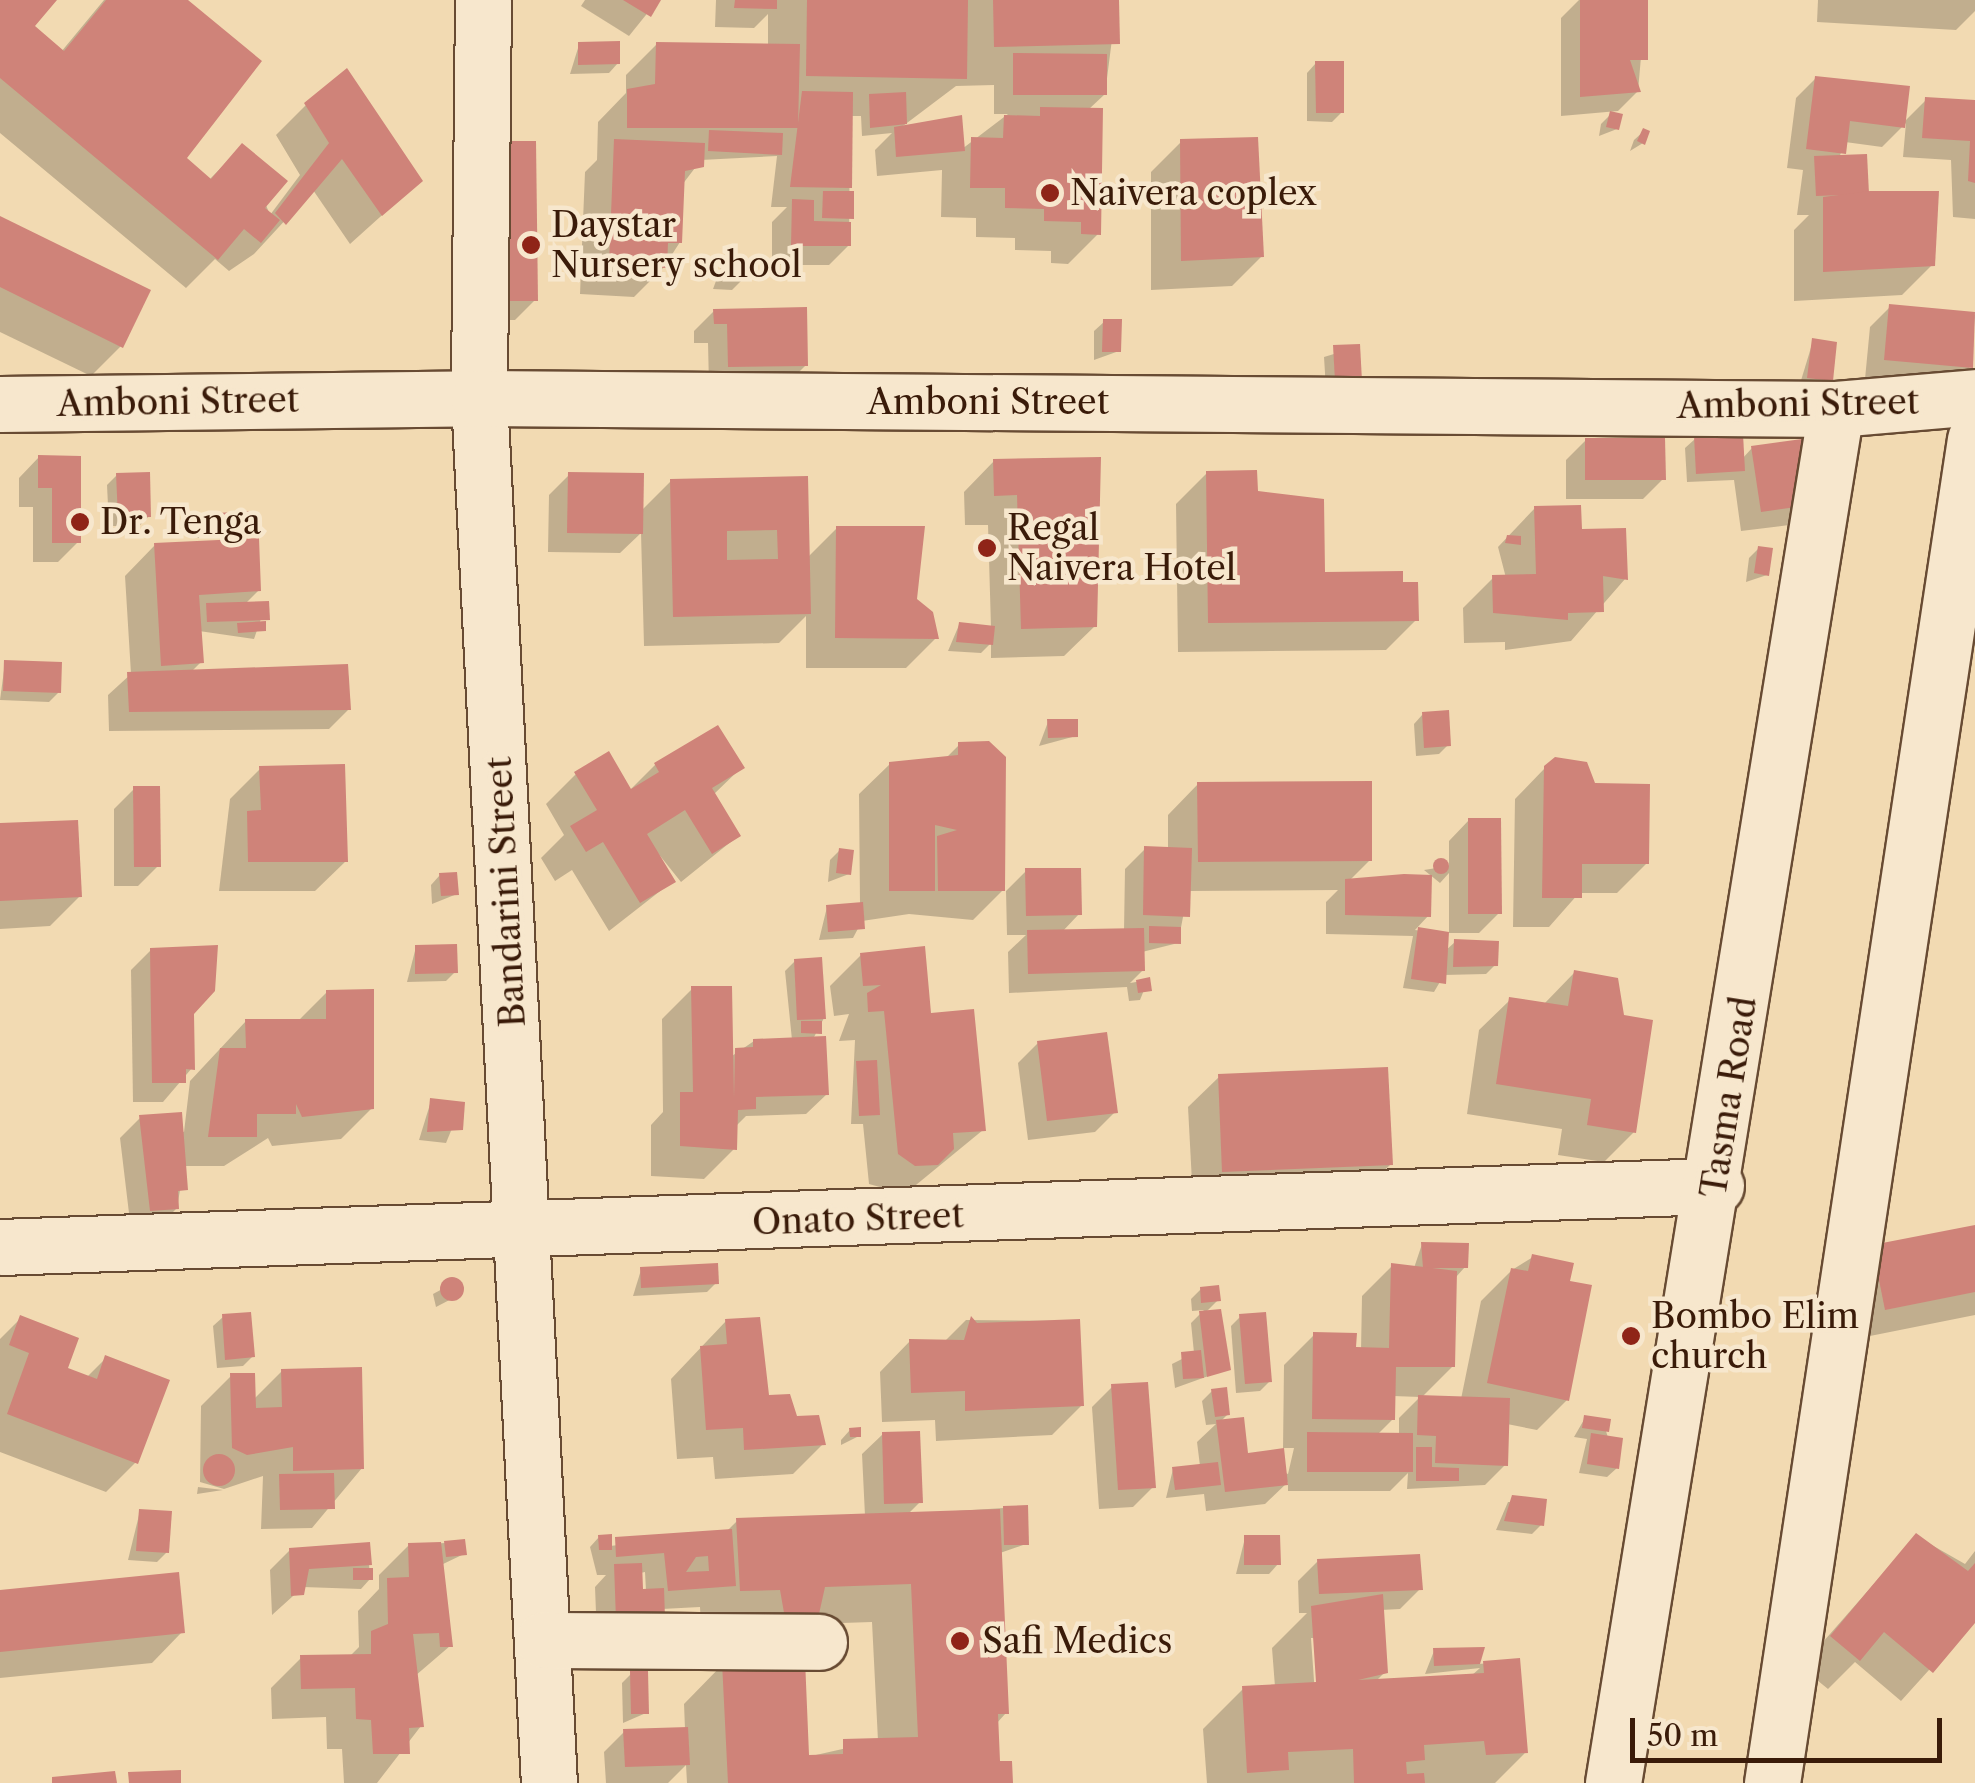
<!DOCTYPE html>
<html>
<head>
<meta charset="utf-8">
<style>
	body { margin:0 }
	#map { position:relative; width:1975px; height:1783px; overflow:hidden; background:#f2dab2; font-family:"Libre Caslon Text",serif }
	div>[style] { position:absolute }
	[style*='--x'] { left:calc(var(--x)*1px); top:calc(var(--y)*1px); width:calc(var(--w)*1px); rotate:calc(var(--a)*1deg) }
	.shadow>* { inset:0; background:#0003 }
	.building>* { inset:0; background:#cf8379 }
	.round { border-radius:50% }
	.roads { filter:drop-shadow(2px 0 #684b33) drop-shadow(-2px 0 #684b33) drop-shadow(0 2px #684b33) drop-shadow(0 -2px #684b33) }
	.minor>* { height:55px; margin:-27.5px; padding:0 27.5px; transform-origin:27.5px; border-radius:27.5px; background:#f7e7cd }
	.dots>* { width:28px; height:28px; translate:-50% -50%; box-sizing:border-box; border:5px solid #f7e7cd; border-radius:50% }
	span { translate:-50% -50%; white-space:nowrap; text-align:center; line-height:1.15; -webkit-text-stroke:9px #f7e7cd; paint-order:stroke }
	.poi-label { font-size:35px; color:#3a1b09 }
	.left { translate:0 -50%; text-align:left }
	.street-label { font-size:35px; color:#3a1b09 }
	.scale { position:absolute; left:1630px; top:1718px; width:312px; height:45px; box-sizing:border-box; border:5px solid #3a1b09; border-top:0; padding-left:12px; font-size:30px; line-height:35px; white-space:nowrap; color:#3a1b09; -webkit-text-stroke:8px #f7e7cd; paint-order:stroke }
</style>
</head>
<body>
<div id="map">
	<div class="shadow">
		<div style="clip-path:polygon(0 0,54px 0,31px 27px,61px 52px,104px 0,184px 0,183px 158px,209px 180px,242px 146px,270px 215px,300px 175px,276px 135px,306px 105px,420px 181px,350px 244px,313px 190px,254px 254px,229px 271px,215px 259px,186px 288px,0 133px)"></div>
		<div style="clip-path:polygon(585px 0,658px 0,629px 36px,581px 6px)"></div>
		<div style="clip-path:polygon(evenodd,716px 0,1117px 0,1105px 94px,1088px 110px,1098px 234px,1068px 264px,1051px 263px,1051px 251px,1015px 250px,1015px 238px,976px 237px,976px 218px,941px 217px,942px 170px,877px 176px,875px 150px,892px 133px,862px 136px,861px 116px,850px 116px,849px 245px,829px 265px,772px 265px,772px 222px,787px 207px,771px 207px,777px 156px,701px 160px,682px 185px,680px 242px,664px 267px,634px 297px,580px 294px,585px 172px,597px 160px,598px 122px,626px 93px,626px 75px,657px 44px,768px 46px,768px 14px,754px 28px,715px 27px,716px 0,994px 85px,994px 114px,1008px 114px,962px 149px,960px 118px,899px 129px,956px 86px,994px 85px)"></div>
		<div style="clip-path:polygon(1579px 0,1646px 0,1638px 91px,1618px 111px,1561px 116px,1561px 18px)"></div>
		<div style="clip-path:polygon(1818px 0,1975px 0,1975px 11px,1956px 30px,1817px 22px)"></div>
		<div style="clip-path:polygon(579px 45px,618px 63px,609px 73px,570px 74px)"></div>
		<div style="clip-path:polygon(1316px 63px,1342px 112px,1332px 122px,1307px 121px,1307px 73px)"></div>
		<div style="clip-path:polygon(1816px 78px,1903px 123px,1926px 100px,1975px 103px,1975px 219px,1953px 217px,1951px 160px,1903px 157px,1906px 123px,1882px 147px,1845px 142px,1839px 158px,1933px 264px,1902px 295px,1794px 301px,1794px 230px,1809px 215px,1797px 215px,1803px 170px,1787px 168px,1796px 98px)"></div>
		<div style="clip-path:polygon(1611px 114px,1617px 129px,1599px 136px,1601px 124px)"></div>
		<div style="clip-path:polygon(1644px 131px,1643px 143px,1630px 151px,1634px 140px)"></div>
		<div style="clip-path:polygon(1181px 142px,1262px 256px,1232px 286px,1151px 290px,1151px 172px)"></div>
		<div style="clip-path:polygon(484px 164px,535px 300px,515px 320px,486px 320px)"></div>
		<div style="clip-path:polygon(0 219px,121px 346px,91px 376px,0 332px)"></div>
		<div style="clip-path:polygon(723px 262px,742px 280px,732px 290px,713px 289px)"></div>
		<div style="clip-path:polygon(1890px 307px,1975px 315px,1970px 367px,1950px 387px,1865px 379px,1870px 327px)"></div>
		<div style="clip-path:polygon(714px 311px,806px 365px,786px 385px,709px 386px,708px 343px,694px 343px,694px 331px)"></div>
		<div style="clip-path:polygon(1104px 322px,1119px 351px,1094px 360px,1094px 331px)"></div>
		<div style="clip-path:polygon(1813px 341px,1830px 380px,1821px 389px,1799px 387px)"></div>
		<div style="clip-path:polygon(1357px 347px,1326px 390px,1324px 357px)"></div>
		<div style="clip-path:polygon(1695px 439px,1742px 459px,1752px 448px,1809px 504px,1789px 525px,1741px 531px,1734px 480px,1687px 482px,1685px 448px)"></div>
		<div style="clip-path:polygon(1586px 440px,1663px 479px,1643px 499px,1566px 499px,1566px 460px)"></div>
		<div style="clip-path:polygon(39px 457px,78px 542px,58px 562px,33px 562px,33px 507px,19px 507px,19px 478px)"></div>
		<div style="clip-path:polygon(1098px 459px,1095px 626px,1064px 656px,991px 658px,991px 643px,981px 653px,948px 651px,959px 625px,991px 628px,988px 525px,965px 525px,964px 492px,994px 461px)"></div>
		<div style="clip-path:polygon(1207px 473px,1322px 574px,1416px 620px,1386px 650px,1178px 652px,1176px 504px)"></div>
		<div style="clip-path:polygon(117px 475px,149px 516px,139px 526px,109px 526px,107px 485px)"></div>
		<div style="clip-path:polygon(569px 475px,641px 511px,671px 481px,805px 479px,807px 558px,837px 528px,914px 600px,936px 638px,906px 668px,806px 668px,806px 616px,779px 643px,644px 646px,641px 533px,620px 553px,548px 552px,549px 495px)"></div>
		<div style="clip-path:polygon(1535px 508px,1625px 579px,1571px 641px,1505px 650px,1505px 642px,1464px 643px,1463px 608px,1493px 578px,1506px 578px,1498px 547px)"></div>
		<div style="clip-path:polygon(199px 516px,252px 526px,243px 536px,190px 538px)"></div>
		<div style="clip-path:polygon(155px 545px,259px 590px,245px 604px,266px 604px,254px 639px,199px 631px,201px 662px,191px 672px,349px 709px,329px 729px,109px 731px,108px 695px,131px 674px,125px 576px)"></div>
		<div style="clip-path:polygon(1759px 548px,1767px 575px,1746px 582px,1749px 558px)"></div>
		<div style="clip-path:polygon(5px 663px,59px 692px,49px 702px,0 700px)"></div>
		<div style="clip-path:polygon(1423px 714px,1448px 745px,1439px 754px,1416px 756px,1414px 724px)"></div>
		<div style="clip-path:polygon(1048px 722px,1076px 736px,1039px 746px)"></div>
		<div style="clip-path:polygon(959px 745px,1003px 890px,973px 920px,909px 914px,862px 921px,853px 938px,819px 940px,827px 907px,860px 905px,859px 794px,890px 764px,945px 759px)"></div>
		<div style="clip-path:polygon(655px 765px,742px 767px,713px 795px,738px 836px,681px 882px,649px 842px,673px 881px,609px 931px,572px 870px,555px 881px,541px 858px,564px 835px,546px 804px,576px 774px,629px 791px)"></div>
		<div style="clip-path:polygon(1545px 768px,1593px 786px,1647px 863px,1617px 893px,1579px 893px,1549px 927px,1513px 927px,1515px 799px)"></div>
		<div style="clip-path:polygon(260px 769px,346px 861px,315px 891px,219px 891px,230px 799px)"></div>
		<div style="clip-path:polygon(1198px 784px,1370px 860px,1348px 882px,1429px 915px,1415px 930px,1446px 934px,1445px 951px,1455px 942px,1496px 964px,1486px 974px,1444px 975px,1434px 992px,1403px 988px,1413px 936px,1326px 934px,1326px 902px,1338px 890px,1188px 891px,1178px 943px,1142px 952px,1143px 970px,1130px 983px,1148px 980px,1140px 1000px,1129px 1001px,1127px 987px,1009px 993px,1008px 952px,1026px 935px,1007px 935px,1006px 891px,1026px 871px,1079px 914px,1062px 932px,1124px 930px,1125px 869px,1145px 849px,1168px 849px,1168px 815px)"></div>
		<div style="clip-path:polygon(134px 789px,158px 866px,138px 886px,114px 886px,114px 809px)"></div>
		<div style="clip-path:polygon(1469px 820px,1499px 913px,1479px 933px,1449px 933px,1449px 873px,1440px 883px,1424px 870px,1449px 866px,1449px 841px)"></div>
		<div style="clip-path:polygon(0 826px,80px 896px,50px 926px,0 929px)"></div>
		<div style="clip-path:polygon(839px 851px,849px 874px,828px 882px,830px 860px)"></div>
		<div style="clip-path:polygon(440px 875px,457px 894px,432px 904px,431px 885px)"></div>
		<div style="clip-path:polygon(416px 947px,455px 972px,446px 981px,407px 982px)"></div>
		<div style="clip-path:polygon(151px 950px,191px 1013px,192px 1068px,163px 1102px,133px 1102px,131px 970px)"></div>
		<div style="clip-path:polygon(861px 955px,928px 1015px,983px 1130px,905px 1194px,869px 1184px,863px 1124px,851px 1124px,855px 1040px,839px 1041px,849px 1014px,834px 1016px,830px 986px)"></div>
		<div style="clip-path:polygon(795px 961px,824px 1018px,813px 1039px,827px 1094px,806px 1114px,746px 1116px,734px 1128px,734px 1149px,704px 1179px,651px 1176px,651px 1125px,663px 1112px,662px 1019px,692px 989px,732px 1056px,754px 1041px,792px 1040px,785px 971px)"></div>
		<div style="clip-path:polygon(1574px 973px,1634px 1132px,1604px 1162px,1558px 1155px,1562px 1129px,1467px 1114px,1479px 1030px,1510px 1000px,1543px 1005px)"></div>
		<div style="clip-path:polygon(327px 992px,372px 1108px,341px 1139px,272px 1146px,268px 1138px,224px 1166px,184px 1166px,177px 1208px,156px 1229px,131px 1230px,120px 1138px,140px 1118px,184px 1132px,190px 1081px,246px 1021px,298px 1021px)"></div>
		<div style="clip-path:polygon(1038px 1043px,1115px 1112px,1095px 1132px,1028px 1140px,1018px 1063px)"></div>
		<div style="clip-path:polygon(1219px 1077px,1391px 1164px,1360px 1194px,1193px 1201px,1188px 1107px)"></div>
		<div style="clip-path:polygon(431px 1101px,462px 1104px,446px 1143px,419px 1140px)"></div>
		<div style="clip-path:polygon(1975px 1228px,1975px 1315px,1855px 1339px,1843px 1278px)"></div>
		<div style="clip-path:polygon(evenodd,1422px 1244px,1465px 1267px,1456px 1277px,1453px 1366px,1421px 1398px,1461px 1399px,1481px 1301px,1512px 1270px,1533px 1257px,1567px 1282px,1567px 1400px,1537px 1430px,1507px 1424px,1505px 1465px,1485px 1485px,1407px 1489px,1408px 1473px,1390px 1491px,1288px 1491px,1288px 1482px,1265px 1504px,1206px 1511px,1204px 1494px,1166px 1498px,1173px 1469px,1200px 1466px,1197px 1442px,1216px 1424px,1206px 1425px,1202px 1401px,1212px 1391px,1228px 1414px,1220px 1422px,1246px 1456px,1288px 1474px,1294px 1448px,1283px 1448px,1284px 1365px,1314px 1335px,1361px 1350px,1362px 1296px,1392px 1266px,1414px 1268px,1422px 1244px,1393px 1396px,1420px 1397px,1399px 1418px,1399px 1436px,1377px 1435px,1393px 1419px,1393px 1396px)"></div>
		<div style="clip-path:polygon(641px 1270px,716px 1283px,707px 1292px,633px 1296px)"></div>
		<div style="clip-path:polygon(457px 1281px,459px 1295px,436px 1307px,433px 1294px)"></div>
		<div style="clip-path:polygon(1201px 1289px,1218px 1300px,1205px 1313px,1228px 1369px,1175px 1388px,1172px 1364px,1194px 1353px,1191px 1323px,1204px 1310px,1192px 1311px,1191px 1299px)"></div>
		<div style="clip-path:polygon(223px 1317px,253px 1356px,243px 1366px,217px 1368px,213px 1326px)"></div>
		<div style="clip-path:polygon(1240px 1317px,1270px 1381px,1260px 1391px,1236px 1393px,1231px 1326px)"></div>
		<div style="clip-path:polygon(21px 1318px,65px 1369px,87px 1377px,106px 1358px,136px 1462px,106px 1492px,0 1452px,0 1339px)"></div>
		<div style="clip-path:polygon(966px 1320px,1078px 1321px,1082px 1405px,1052px 1435px,936px 1441px,935px 1420px,882px 1422px,880px 1372px,910px 1341px,944px 1342px)"></div>
		<div style="clip-path:polygon(726px 1321px,767px 1398px,823px 1444px,793px 1474px,715px 1479px,713px 1457px,677px 1459px,671px 1379px)"></div>
		<div style="clip-path:polygon(282px 1371px,362px 1468px,312px 1528px,261px 1529px,263px 1476px,224px 1489px,200px 1482px,201px 1406px,231px 1376px,253px 1400px)"></div>
		<div style="clip-path:polygon(1112px 1387px,1153px 1487px,1133px 1507px,1099px 1509px,1092px 1407px)"></div>
		<div style="clip-path:polygon(1585px 1418px,1606px 1431px,1617px 1468px,1607px 1477px,1579px 1473px,1587px 1439px,1574px 1437px)"></div>
		<div style="clip-path:polygon(850px 1430px,859px 1436px,841px 1445px,841px 1440px)"></div>
		<div style="clip-path:polygon(evenodd,883px 1434px,920px 1502px,908px 1514px,1004px 1508px,1026px 1544px,1000px 1553px,1006px 1713px,996px 1724px,998px 1764px,1011px 1783px,687px 1783px,686px 1765px,668px 1783px,606px 1783px,604px 1752px,624px 1732px,685px 1729px,684px 1704px,723px 1664px,701px 1630px,700px 1607px,662px 1609px,597px 1639px,595px 1587px,606px 1575px,597px 1575px,590px 1547px,599px 1537px,610px 1546px,726px 1532px,738px 1520px,865px 1516px,862px 1454px,883px 1434px,645px 1572px,646px 1591px,640px 1591px,640px 1573px,645px 1572px,883px 1434px,872px 1622px,878px 1741px,807px 1757px,774px 1662px,812px 1624px,872px 1622px)"></div>
		<div style="clip-path:polygon(198px 1487px,223px 1490px,197px 1494px)"></div>
		<div style="clip-path:polygon(1508px 1502px,1544px 1502px,1541px 1525px,1532px 1534px,1496px 1530px)"></div>
		<div style="clip-path:polygon(140px 1511px,167px 1552px,157px 1562px,128px 1560px)"></div>
		<div style="clip-path:polygon(1916px 1536px,1965px 1564px,1975px 1551px,1975px 1619px,1901px 1701px,1855px 1662px,1828px 1689px,1801px 1667px)"></div>
		<div style="clip-path:polygon(1245px 1538px,1278px 1564px,1269px 1574px,1236px 1574px)"></div>
		<div style="clip-path:polygon(445px 1543px,464px 1554px,441px 1565px,450px 1646px,415px 1676px,421px 1726px,377px 1783px,344px 1783px,342px 1749px,327px 1749px,326px 1717px,272px 1719px,271px 1688px,301px 1658px,349px 1657px,359px 1647px,358px 1611px,379px 1589px,379px 1575px,409px 1545px)"></div>
		<div style="clip-path:polygon(290px 1550px,369px 1564px,370px 1579px,361px 1589px,303px 1587px,272px 1615px,270px 1570px)"></div>
		<div style="clip-path:polygon(evenodd,1318px 1561px,1420px 1589px,1400px 1609px,1381px 1610px,1385px 1672px,1376px 1681px,1471px 1676px,1480px 1668px,1425px 1674px,1434px 1651px,1483px 1649px,1478px 1664px,1518px 1661px,1526px 1752px,1495px 1783px,1207px 1783px,1203px 1729px,1243px 1689px,1275px 1687px,1272px 1648px,1307px 1613px,1299px 1613px,1298px 1581px,1318px 1561px,1311px 1638px,1316px 1638px,1320px 1695px,1315px 1695px,1311px 1638px)"></div>
		<div style="clip-path:polygon(0 1593px,182px 1632px,152px 1663px,0 1678px)"></div>
		<div style="clip-path:polygon(631px 1674px,646px 1713px,623px 1723px,622px 1683px)"></div>
	</div>
	<div class="building">
		<div style="clip-path:polygon(0 0,57px 0,35px 26px,64px 51px,106px 0,188px 0,262px 61px,187px 158px,211px 179px,242px 143px,288px 181px,265px 208px,280px 220px,261px 243px,244px 229px,218px 260px,0 78px)"></div>
		<div style="clip-path:polygon(623px 0,661px 0,651px 17px)"></div>
		<div style="clip-path:polygon(735px 0,777px 0,777px 9px,734px 8px)"></div>
		<div style="clip-path:polygon(807px 0,968px 0,967px 79px,806px 76px)"></div>
		<div style="clip-path:polygon(993px 0,1119px 0,1120px 44px,994px 47px)"></div>
		<div style="clip-path:polygon(1580px 0,1648px 0,1648px 60px,1630px 60px,1641px 92px,1580px 97px)"></div>
		<div style="clip-path:polygon(620px 41px,620px 64px,578px 65px,578px 42px)"></div>
		<div style="clip-path:polygon(656px 42px,800px 44px,798px 128px,627px 128px,627px 89px,655px 84px)"></div>
		<div style="clip-path:polygon(1013px 53px,1107px 54px,1107px 95px,1013px 95px)"></div>
		<div style="clip-path:polygon(1315px 61px,1344px 61px,1344px 113px,1316px 113px)"></div>
		<div style="clip-path:polygon(347px 68px,423px 181px,382px 216px,342px 159px,286px 225px,275px 213px,329px 143px,304px 103px)"></div>
		<div style="clip-path:polygon(1815px 76px,1910px 86px,1905px 128px,1850px 121px,1846px 154px,1806px 149px)"></div>
		<div style="clip-path:polygon(802px 91px,853px 92px,852px 188px,790px 187px)"></div>
		<div style="clip-path:polygon(906px 92px,907px 124px,870px 128px,869px 94px)"></div>
		<div style="clip-path:polygon(1925px 97px,1975px 100px,1975px 183px,1968px 181px,1970px 141px,1922px 138px)"></div>
		<div style="clip-path:polygon(1040px 107px,1103px 108px,1101px 235px,1081px 234px,1081px 222px,1044px 221px,1044px 209px,1005px 208px,1005px 188px,970px 188px,971px 137px,1003px 138px,1004px 115px,1040px 116px)"></div>
		<div style="clip-path:polygon(1610px 111px,1623px 114px,1619px 130px,1606px 127px)"></div>
		<div style="clip-path:polygon(962px 115px,965px 151px,896px 157px,894px 127px)"></div>
		<div style="clip-path:polygon(1643px 128px,1650px 131px,1645px 145px,1637px 141px)"></div>
		<div style="clip-path:polygon(709px 130px,783px 133px,782px 155px,708px 151px)"></div>
		<div style="clip-path:polygon(1258px 137px,1264px 257px,1181px 261px,1180px 139px)"></div>
		<div style="clip-path:polygon(614px 139px,705px 143px,704px 167px,685px 171px,682px 243px,668px 243px,667px 268px,609px 265px)"></div>
		<div style="clip-path:polygon(503px 141px,536px 141px,538px 301px,505px 301px)"></div>
		<div style="clip-path:polygon(1867px 154px,1869px 194px,1816px 196px,1814px 156px)"></div>
		<div style="clip-path:polygon(823px 191px,854px 191px,854px 219px,822px 218px)"></div>
		<div style="clip-path:polygon(1870px 191px,1939px 191px,1935px 266px,1823px 272px,1823px 197px)"></div>
		<div style="clip-path:polygon(792px 199px,814px 200px,814px 221px,851px 222px,851px 246px,791px 246px)"></div>
		<div style="clip-path:polygon(0 216px,151px 290px,123px 348px,0 287px)"></div>
		<div style="clip-path:polygon(722px 259px,745px 260px,744px 281px,721px 280px)"></div>
		<div style="clip-path:polygon(1889px 304px,1975px 312px,1973px 368px,1884px 360px)"></div>
		<div style="clip-path:polygon(807px 307px,808px 366px,728px 367px,727px 324px,714px 324px,713px 309px)"></div>
		<div style="clip-path:polygon(1103px 319px,1122px 319px,1121px 352px,1102px 352px)"></div>
		<div style="clip-path:polygon(1812px 338px,1837px 342px,1833px 381px,1807px 378px)"></div>
		<div style="clip-path:polygon(1360px 344px,1362px 381px,1335px 381px,1333px 345px)"></div>
		<div style="clip-path:polygon(1743px 434px,1745px 471px,1696px 474px,1694px 436px)"></div>
		<div style="clip-path:polygon(1585px 438px,1665px 438px,1666px 480px,1585px 480px)"></div>
		<div style="clip-path:polygon(1802px 439px,1811px 505px,1761px 512px,1751px 446px)"></div>
		<div style="clip-path:polygon(38px 455px,81px 456px,81px 543px,52px 543px,52px 488px,38px 488px)"></div>
		<div style="clip-path:polygon(1101px 457px,1097px 627px,1021px 629px,1017px 495px,994px 496px,993px 459px)"></div>
		<div style="clip-path:polygon(1257px 470px,1258px 491px,1324px 499px,1325px 572px,1403px 571px,1403px 582px,1418px 582px,1419px 621px,1208px 623px,1206px 471px)"></div>
		<div style="clip-path:polygon(150px 472px,151px 517px,118px 518px,116px 473px)"></div>
		<div style="clip-path:polygon(568px 472px,644px 473px,643px 534px,567px 533px)"></div>
		<div style="clip-path:polygon(evenodd,808px 476px,811px 614px,673px 617px,670px 479px,808px 476px,777px 530px,778px 559px,727px 560px,727px 531px,777px 530px)"></div>
		<div style="clip-path:polygon(1581px 505px,1582px 529px,1626px 528px,1628px 580px,1603px 576px,1604px 612px,1568px 613px,1568px 620px,1493px 613px,1492px 575px,1536px 574px,1534px 506px)"></div>
		<div style="clip-path:polygon(254px 511px,255px 527px,199px 530px,198px 514px)"></div>
		<div style="clip-path:polygon(836px 526px,925px 526px,917px 599px,933px 612px,939px 639px,835px 638px)"></div>
		<div style="clip-path:polygon(1507px 535px,1521px 536px,1521px 545px,1505px 543px)"></div>
		<div style="clip-path:polygon(259px 538px,261px 591px,199px 595px,204px 663px,161px 666px,154px 543px)"></div>
		<div style="clip-path:polygon(1758px 546px,1773px 548px,1769px 576px,1754px 573px)"></div>
		<div style="clip-path:polygon(269px 601px,270px 620px,207px 622px,206px 603px)"></div>
		<div style="clip-path:polygon(266px 621px,266px 631px,238px 633px,237px 623px)"></div>
		<div style="clip-path:polygon(959px 622px,995px 626px,993px 645px,956px 642px)"></div>
		<div style="clip-path:polygon(4px 660px,62px 662px,61px 693px,3px 691px)"></div>
		<div style="clip-path:polygon(348px 664px,351px 710px,129px 712px,127px 672px)"></div>
		<div style="clip-path:polygon(1449px 710px,1451px 746px,1424px 748px,1422px 712px)"></div>
		<div style="clip-path:polygon(1047px 719px,1078px 719px,1078px 737px,1048px 738px)"></div>
		<div style="clip-path:polygon(718px 725px,745px 768px,712px 788px,741px 836px,712px 854px,685px 810px,647px 834px,676px 882px,640px 903px,603px 842px,586px 852px,570px 826px,597px 810px,574px 772px,609px 751px,631px 789px,659px 772px,654px 763px)"></div>
		<div style="clip-path:polygon(989px 741px,1006px 757px,1005px 891px,938px 891px,937px 836px,957px 830px,935px 825px,935px 891px,889px 891px,889px 762px,958px 755px,958px 742px)"></div>
		<div style="clip-path:polygon(1555px 757px,1587px 762px,1595px 783px,1650px 784px,1649px 864px,1582px 864px,1582px 898px,1542px 898px,1544px 766px)"></div>
		<div style="clip-path:polygon(345px 764px,348px 862px,248px 862px,247px 811px,261px 810px,259px 766px)"></div>
		<div style="clip-path:polygon(1372px 781px,1372px 861px,1198px 862px,1197px 782px)"></div>
		<div style="clip-path:polygon(133px 786px,160px 786px,161px 867px,134px 867px)"></div>
		<div style="clip-path:polygon(1468px 818px,1501px 818px,1502px 914px,1468px 914px)"></div>
		<div style="clip-path:polygon(78px 820px,82px 897px,0 901px,0 823px)"></div>
		<div style="clip-path:polygon(1144px 846px,1192px 848px,1190px 917px,1143px 915px)"></div>
		<div style="clip-path:polygon(839px 848px,854px 850px,851px 875px,836px 873px)"></div>
		<div class="round" style="left:1433px;top:858px;width:16px;height:16px"></div>
		<div style="clip-path:polygon(1025px 868px,1081px 868px,1082px 915px,1026px 916px)"></div>
		<div style="clip-path:polygon(457px 872px,459px 895px,441px 896px,439px 873px)"></div>
		<div style="clip-path:polygon(1404px 874px,1432px 875px,1431px 917px,1345px 915px,1345px 879px)"></div>
		<div style="clip-path:polygon(863px 902px,865px 929px,828px 932px,826px 905px)"></div>
		<div style="clip-path:polygon(1149px 926px,1181px 927px,1181px 944px,1149px 943px)"></div>
		<div style="clip-path:polygon(1418px 927px,1449px 932px,1446px 984px,1411px 979px)"></div>
		<div style="clip-path:polygon(1144px 928px,1145px 971px,1028px 974px,1027px 930px)"></div>
		<div style="clip-path:polygon(1454px 939px,1499px 941px,1498px 966px,1453px 967px)"></div>
		<div style="clip-path:polygon(457px 944px,458px 973px,415px 974px,415px 945px)"></div>
		<div style="clip-path:polygon(218px 945px,215px 991px,194px 1014px,195px 1070px,186px 1069px,186px 1083px,152px 1083px,150px 948px)"></div>
		<div style="clip-path:polygon(925px 946px,931px 1013px,974px 1009px,986px 1131px,953px 1133px,954px 1149px,938px 1165px,915px 1166px,898px 1154px,884px 1011px,868px 1012px,867px 993px,881px 985px,863px 986px,860px 953px)"></div>
		<div style="clip-path:polygon(822px 957px,826px 1019px,797px 1020px,794px 959px)"></div>
		<div style="clip-path:polygon(1574px 970px,1618px 978px,1624px 1015px,1653px 1020px,1636px 1133px,1587px 1125px,1591px 1099px,1496px 1084px,1509px 997px,1568px 1006px)"></div>
		<div style="clip-path:polygon(1150px 977px,1152px 991px,1138px 993px,1136px 980px)"></div>
		<div style="clip-path:polygon(691px 986px,732px 986px,734px 1098px,735px 1048px,753px 1047px,753px 1039px,826px 1036px,829px 1095px,756px 1097px,756px 1109px,738px 1110px,737px 1150px,680px 1146px,680px 1092px,693px 1092px)"></div>
		<div style="clip-path:polygon(374px 989px,374px 1109px,302px 1117px,296px 1104px,296px 1114px,257px 1114px,257px 1137px,208px 1137px,220px 1048px,246px 1048px,245px 1019px,326px 1019px,326px 990px)"></div>
		<div style="clip-path:polygon(801px 1021px,822px 1021px,822px 1034px,801px 1033px)"></div>
		<div style="clip-path:polygon(1107px 1032px,1118px 1113px,1047px 1121px,1037px 1041px)"></div>
		<div style="clip-path:polygon(877px 1060px,880px 1115px,859px 1116px,856px 1061px)"></div>
		<div style="clip-path:polygon(1388px 1067px,1393px 1165px,1222px 1172px,1218px 1074px)"></div>
		<div style="clip-path:polygon(430px 1098px,465px 1102px,463px 1130px,427px 1132px)"></div>
		<div style="clip-path:polygon(182px 1112px,188px 1190px,178px 1191px,179px 1209px,150px 1211px,139px 1115px)"></div>
		<div style="clip-path:polygon(1975px 1225px,1975px 1292px,1885px 1310px,1872px 1245px)"></div>
		<div style="clip-path:polygon(1421px 1242px,1469px 1243px,1468px 1268px,1423px 1268px)"></div>
		<div style="clip-path:polygon(1532px 1254px,1574px 1263px,1570px 1281px,1592px 1285px,1569px 1401px,1487px 1383px,1511px 1268px,1528px 1271px)"></div>
		<div style="clip-path:polygon(718px 1263px,719px 1284px,641px 1288px,640px 1267px)"></div>
		<div style="clip-path:polygon(1391px 1263px,1457px 1271px,1455px 1367px,1396px 1367px,1395px 1420px,1312px 1419px,1313px 1332px,1357px 1333px,1356px 1347px,1389px 1348px)"></div>
		<div class="round" style="left:440px;top:1277px;width:24px;height:24px"></div>
		<div style="clip-path:polygon(1219px 1285px,1221px 1301px,1201px 1303px,1200px 1287px)"></div>
		<div style="clip-path:polygon(1221px 1309px,1231px 1370px,1207px 1377px,1199px 1311px)"></div>
		<div style="clip-path:polygon(251px 1312px,255px 1357px,225px 1360px,222px 1314px)"></div>
		<div style="clip-path:polygon(1266px 1312px,1272px 1382px,1245px 1384px,1239px 1314px)"></div>
		<div style="clip-path:polygon(20px 1315px,79px 1338px,68px 1368px,97px 1379px,105px 1355px,170px 1380px,138px 1464px,7px 1414px,29px 1353px,9px 1345px)"></div>
		<div style="clip-path:polygon(971px 1316px,977px 1323px,1080px 1319px,1084px 1406px,965px 1411px,965px 1391px,911px 1393px,909px 1339px,964px 1340px)"></div>
		<div style="clip-path:polygon(760px 1317px,769px 1395px,790px 1394px,797px 1416px,819px 1415px,826px 1445px,744px 1450px,743px 1428px,706px 1430px,700px 1346px,727px 1344px,725px 1319px)"></div>
		<div style="clip-path:polygon(1201px 1350px,1204px 1378px,1183px 1379px,1181px 1352px)"></div>
		<div style="clip-path:polygon(362px 1367px,364px 1469px,293px 1471px,293px 1447px,247px 1455px,232px 1448px,230px 1373px,255px 1373px,256px 1408px,282px 1407px,281px 1369px)"></div>
		<div style="clip-path:polygon(1148px 1382px,1156px 1488px,1118px 1490px,1111px 1384px)"></div>
		<div style="clip-path:polygon(1227px 1387px,1230px 1415px,1215px 1417px,1211px 1389px)"></div>
		<div style="clip-path:polygon(1418px 1395px,1510px 1398px,1508px 1466px,1435px 1463px,1436px 1436px,1417px 1435px)"></div>
		<div style="clip-path:polygon(1584px 1415px,1611px 1419px,1609px 1432px,1582px 1428px)"></div>
		<div style="clip-path:polygon(1244px 1417px,1248px 1453px,1284px 1448px,1288px 1485px,1225px 1492px,1216px 1420px)"></div>
		<div style="clip-path:polygon(861px 1427px,861px 1437px,850px 1437px,849px 1428px)"></div>
		<div style="clip-path:polygon(920px 1431px,923px 1503px,884px 1504px,882px 1432px)"></div>
		<div style="clip-path:polygon(1307px 1432px,1413px 1433px,1413px 1472px,1307px 1472px)"></div>
		<div style="clip-path:polygon(1591px 1433px,1623px 1438px,1619px 1469px,1587px 1464px)"></div>
		<div style="clip-path:polygon(1416px 1447px,1432px 1447px,1432px 1467px,1459px 1468px,1459px 1481px,1416px 1481px)"></div>
		<div class="round" style="left:203px;top:1454px;width:32px;height:32px"></div>
		<div style="clip-path:polygon(1218px 1462px,1221px 1485px,1175px 1490px,1172px 1467px)"></div>
		<div style="clip-path:polygon(334px 1473px,335px 1509px,280px 1510px,279px 1474px)"></div>
		<div style="clip-path:polygon(1512px 1495px,1547px 1499px,1544px 1526px,1504px 1521px)"></div>
		<div style="clip-path:polygon(1028px 1505px,1029px 1545px,1004px 1545px,1003px 1506px)"></div>
		<div style="clip-path:polygon(139px 1509px,172px 1511px,169px 1553px,136px 1551px)"></div>
		<div style="clip-path:polygon(1000px 1509px,1009px 1714px,998px 1714px,1000px 1761px,1012px 1761px,1013px 1783px,728px 1783px,722px 1662px,805px 1659px,809px 1755px,843px 1754px,843px 1739px,918px 1737px,911px 1584px,825px 1587px,817px 1623px,786px 1624px,780px 1590px,740px 1591px,736px 1518px)"></div>
		<div style="clip-path:polygon(evenodd,732px 1529px,736px 1586px,668px 1591px,664px 1553px,616px 1557px,615px 1537px,732px 1529px,708px 1556px,709px 1571px,686px 1572px,696px 1557px,708px 1556px)"></div>
		<div style="clip-path:polygon(1916px 1533px,1968px 1571px,1975px 1563px,1975px 1623px,1933px 1673px,1884px 1632px,1860px 1661px,1830px 1636px)"></div>
		<div style="clip-path:polygon(612px 1534px,612px 1550px,599px 1550px,598px 1535px)"></div>
		<div style="clip-path:polygon(1244px 1535px,1280px 1535px,1281px 1565px,1244px 1565px)"></div>
		<div style="clip-path:polygon(465px 1539px,467px 1555px,446px 1557px,444px 1541px)"></div>
		<div style="clip-path:polygon(370px 1542px,372px 1565px,309px 1569px,304px 1595px,291px 1596px,289px 1548px)"></div>
		<div style="clip-path:polygon(441px 1542px,453px 1647px,440px 1647px,439px 1633px,413px 1634px,424px 1727px,409px 1728px,410px 1754px,373px 1754px,371px 1720px,356px 1719px,355px 1688px,301px 1689px,300px 1655px,371px 1654px,371px 1631px,388px 1624px,387px 1578px,409px 1577px,408px 1543px)"></div>
		<div style="clip-path:polygon(1420px 1554px,1423px 1590px,1319px 1594px,1317px 1559px)"></div>
		<div style="clip-path:polygon(642px 1563px,643px 1589px,664px 1588px,665px 1618px,616px 1620px,614px 1564px)"></div>
		<div style="clip-path:polygon(353px 1568px,373px 1568px,373px 1580px,353px 1580px)"></div>
		<div style="clip-path:polygon(179px 1572px,185px 1633px,0 1652px,0 1590px)"></div>
		<div style="clip-path:polygon(1383px 1594px,1388px 1673px,1358px 1680px,1484px 1673px,1483px 1661px,1520px 1658px,1528px 1753px,1486px 1755px,1484px 1741px,1424px 1745px,1425px 1760px,1406px 1762px,1407px 1774px,1424px 1773px,1425px 1783px,1354px 1783px,1353px 1749px,1288px 1752px,1289px 1770px,1247px 1773px,1242px 1686px,1316px 1682px,1311px 1606px)"></div>
		<div style="clip-path:polygon(1485px 1647px,1480px 1664px,1434px 1666px,1433px 1648px)"></div>
		<div style="clip-path:polygon(630px 1671px,648px 1671px,649px 1714px,631px 1714px)"></div>
		<div style="clip-path:polygon(688px 1727px,690px 1765px,625px 1767px,623px 1729px)"></div>
		<div style="clip-path:polygon(181px 1770px,181px 1783px,129px 1783px,128px 1772px)"></div>
		<div style="clip-path:polygon(115px 1771px,117px 1783px,52px 1783px,52px 1777px)"></div>
	</div>
	<div class="roads">
		<div class="minor">
			<div style="--x:483;--y:0;--w:398;--a:90.6"></div>
			<div style="--x:479;--y:398;--w:1387;--a:87.11"></div>
			<div style="--x:0;--y:404;--w:479;--a:-0.7"></div>
			<div style="--x:479;--y:398;--w:1357;--a:0.46"></div>
			<div style="--x:1836;--y:409;--w:140;--a:-4.9"></div>
			<div style="--x:0;--y:1247;--w:1717;--a:-2.04"></div>
			<div style="--x:543;--y:1640;--w:276;--a:0.4"></div>
			<div style="--x:1613;--y:1783;--w:1392;--a:-80.78"></div>
			<div style="--x:1772;--y:1783;--w:1359;--a:-81.41"></div>
		</div>
	</div>
	<div class="dots">
		<div style="left:1050px;top:193px;background:#8f2418"></div>
		<div style="left:531px;top:245px;background:#8f2418"></div>
		<div style="left:80px;top:522px;background:#8f2418"></div>
		<div style="left:987px;top:548px;background:#8f2418"></div>
		<div style="left:1631px;top:1336px;background:#8f2418"></div>
		<div style="left:960px;top:1641px;background:#8f2418"></div>
	</div>
	<div class="poi-label">
		<span class="left" style="left:1070px;top:193px">Naivera coplex</span>
		<span class="left" style="left:551px;top:245px">Daystar<br>Nursery school</span>
		<span class="left" style="left:100px;top:522px">Dr. Tenga</span>
		<span class="left" style="left:1007px;top:548px">Regal<br>Naivera Hotel</span>
		<span class="left" style="left:1651px;top:1336px">Bombo Elim<br>church</span>
		<span class="left" style="left:982px;top:1641px">Safi Medics</span>
	</div>
	<div class="street-label">
		<span style="left:178px;top:402px;rotate:-1deg">Amboni Street</span>
		<span style="left:988px;top:402px">Amboni Street</span>
		<span style="left:1798px;top:404px;rotate:-1deg">Amboni Street</span>
		<span style="left:506px;top:892px;rotate:-93deg">Bandarini Street</span>
		<span style="left:1729px;top:1097px;rotate:-81deg">Tasma Road</span>
		<span style="left:858px;top:1219px;rotate:-2deg">Onato Street</span>
	</div>
	<div class="scale">50 m</div>
</div>
</body>
</html>
